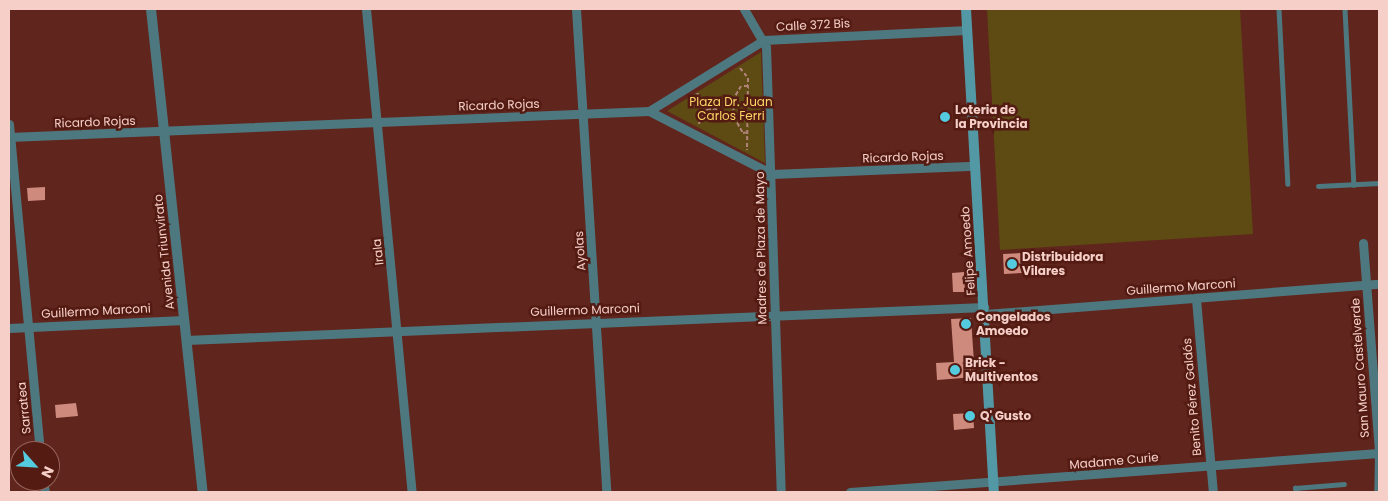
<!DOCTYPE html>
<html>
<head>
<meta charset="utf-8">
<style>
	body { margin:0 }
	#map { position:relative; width:1388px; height:501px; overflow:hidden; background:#60251d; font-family:Poppins,sans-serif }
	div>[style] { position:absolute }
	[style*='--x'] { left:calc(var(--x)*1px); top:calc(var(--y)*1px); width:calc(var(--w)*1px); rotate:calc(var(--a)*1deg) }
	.green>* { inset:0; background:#5d4b13 }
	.building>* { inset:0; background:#cf8a7e }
	.path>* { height:2px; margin-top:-1px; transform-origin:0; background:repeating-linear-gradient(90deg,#b1827a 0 4px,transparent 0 6.5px) }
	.service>* { height:4.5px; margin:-2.25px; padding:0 2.25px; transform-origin:2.25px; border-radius:2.25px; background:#4e787f }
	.minor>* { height:9px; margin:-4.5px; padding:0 4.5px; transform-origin:4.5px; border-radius:4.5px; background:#4e787f }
	.tertiary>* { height:10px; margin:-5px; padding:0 5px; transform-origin:5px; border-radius:5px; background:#4e787f }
	.secondary>* { height:10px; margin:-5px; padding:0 5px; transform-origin:5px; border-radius:5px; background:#5399a5 }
	.dots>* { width:14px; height:14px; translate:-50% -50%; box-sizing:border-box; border:2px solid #541b13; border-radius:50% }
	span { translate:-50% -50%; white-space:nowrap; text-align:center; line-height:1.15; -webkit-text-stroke:5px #541b13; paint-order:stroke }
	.street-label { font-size:12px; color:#f5cfc8 }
	.park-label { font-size:12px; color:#fbd565 }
	.poi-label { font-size:12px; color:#f5cfc8; font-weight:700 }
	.left { translate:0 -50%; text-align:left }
	.frame { position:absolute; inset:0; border:10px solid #f5cfc8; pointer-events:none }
	.north { position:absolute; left:10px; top:441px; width:50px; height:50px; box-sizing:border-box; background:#541b13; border:1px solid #94635b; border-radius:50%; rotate:116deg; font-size:14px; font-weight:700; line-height:20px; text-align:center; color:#f5cfc8 }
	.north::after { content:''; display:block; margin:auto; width:18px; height:22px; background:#54cade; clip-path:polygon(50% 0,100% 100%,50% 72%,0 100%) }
</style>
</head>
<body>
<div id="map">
	<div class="green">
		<div style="clip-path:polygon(987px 9px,1240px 9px,1253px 234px,1000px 250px)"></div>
		<div style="clip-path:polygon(761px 52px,765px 163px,667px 111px)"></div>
	</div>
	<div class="building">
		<div style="clip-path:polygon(45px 187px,45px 200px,28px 201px,27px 188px)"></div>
		<div style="clip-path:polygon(1021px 253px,1022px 273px,1004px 274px,1003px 254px)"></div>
		<div style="clip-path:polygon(964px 272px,965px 292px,953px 292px,952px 273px)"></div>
		<div style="clip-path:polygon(971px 318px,975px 377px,937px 380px,936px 363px,954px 362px,951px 319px)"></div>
		<div style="clip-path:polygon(76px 403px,78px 416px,56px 418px,55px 405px)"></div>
		<div style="clip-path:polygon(973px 413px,974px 428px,954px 430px,953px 414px)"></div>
	</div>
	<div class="path">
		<div style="--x:740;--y:68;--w:13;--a:51"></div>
		<div style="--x:748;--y:78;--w:72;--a:90.8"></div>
		<div style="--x:748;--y:86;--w:7;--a:180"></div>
		<div style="--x:741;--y:86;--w:16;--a:120"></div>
		<div style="--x:733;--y:100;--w:17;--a:87"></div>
		<div style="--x:734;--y:117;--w:18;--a:61"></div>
		<div style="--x:743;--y:133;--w:6;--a:-9"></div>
		<div style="--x:697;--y:93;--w:19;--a:58"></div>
		<div style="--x:707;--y:109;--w:18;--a:119"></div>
		<div style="--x:707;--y:109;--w:10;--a:0"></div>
	</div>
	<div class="service">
		<div style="--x:1279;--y:9;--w:175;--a:87.1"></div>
		<div style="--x:1345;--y:9;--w:176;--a:87.1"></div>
		<div style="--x:1318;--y:186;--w:61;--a:-2.8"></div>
		<div style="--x:1296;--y:492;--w:4;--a:-104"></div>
		<div style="--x:1295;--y:488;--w:49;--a:-4.7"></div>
	</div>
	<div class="minor">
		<div style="--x:366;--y:9;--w:485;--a:84.6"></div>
		<div style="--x:576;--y:9;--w:484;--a:86.4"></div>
		<div style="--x:744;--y:9;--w:44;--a:59.9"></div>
		<div style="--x:766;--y:47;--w:445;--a:88.1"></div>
		<div style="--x:649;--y:111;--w:135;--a:-31.7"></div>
		<div style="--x:764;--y:40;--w:203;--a:-2.8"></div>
		<div style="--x:9;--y:124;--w:328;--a:84.6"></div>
		<div style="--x:9;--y:137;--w:641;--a:-2.33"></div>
		<div style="--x:649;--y:111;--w:138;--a:27.1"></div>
		<div style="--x:772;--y:174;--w:203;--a:-2.3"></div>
		<div style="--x:1363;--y:243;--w:211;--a:85.6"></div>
		<div style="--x:1379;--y:453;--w:39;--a:91"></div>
		<div style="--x:1196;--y:299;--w:194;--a:85"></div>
		<div style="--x:985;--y:314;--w:395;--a:-4.4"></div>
		<div style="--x:9;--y:328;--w:175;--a:-2.6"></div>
		<div style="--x:186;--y:340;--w:799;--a:-2.37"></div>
		<div style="--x:43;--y:481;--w:11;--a:80"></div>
		<div style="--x:850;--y:492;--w:530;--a:-4.22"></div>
	</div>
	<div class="tertiary">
		<div style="--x:151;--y:9;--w:486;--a:83.9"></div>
	</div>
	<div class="secondary">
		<div style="--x:966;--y:9;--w:484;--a:86.7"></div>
	</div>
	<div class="dots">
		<div style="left:945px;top:117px;background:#54cade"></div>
		<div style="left:1012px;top:264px;background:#54cade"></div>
		<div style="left:966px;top:324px;background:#54cade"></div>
		<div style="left:955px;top:370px;background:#54cade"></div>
		<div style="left:970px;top:416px;background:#54cade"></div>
	</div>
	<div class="street-label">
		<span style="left:813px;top:25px;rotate:-3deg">Calle 372 Bis</span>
		<span style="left:499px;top:105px;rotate:-2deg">Ricardo Rojas</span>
		<span style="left:95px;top:122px;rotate:-2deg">Ricardo Rojas</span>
		<span style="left:903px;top:157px;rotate:-2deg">Ricardo Rojas</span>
		<span style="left:761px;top:248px;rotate:-91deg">Madres de Plaza de Mayo</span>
		<span style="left:580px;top:251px;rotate:-94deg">Ayolas</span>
		<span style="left:968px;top:251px;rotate:-94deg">Felipe Amoedo</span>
		<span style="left:164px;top:252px;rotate:-96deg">Avenida Triunvirato</span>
		<span style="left:378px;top:252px;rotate:-96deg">Irala</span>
		<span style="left:1181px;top:287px;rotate:-4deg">Guillermo Marconi</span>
		<span style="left:585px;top:310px;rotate:-2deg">Guillermo Marconi</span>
		<span style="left:96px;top:311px;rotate:-3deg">Guillermo Marconi</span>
		<span style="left:1360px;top:368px;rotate:-94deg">San Mauro Castelverde</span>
		<span style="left:1192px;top:397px;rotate:-95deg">Benito Pérez Galdós</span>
		<span style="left:24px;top:408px;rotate:-96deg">Sarratea</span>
		<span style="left:1114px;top:461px;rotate:-5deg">Madame Curie</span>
	</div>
	<div class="park-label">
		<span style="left:731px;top:109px">Plaza Dr. Juan<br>Carlos Ferri</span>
	</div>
	<div class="poi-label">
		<span class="left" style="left:955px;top:117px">Loteria de<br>la Provincia</span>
		<span class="left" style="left:1022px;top:264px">Distribuidora<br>Vilares</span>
		<span class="left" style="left:976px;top:324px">Congelados<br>Amoedo</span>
		<span class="left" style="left:965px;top:370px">Brick -<br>Multiventos</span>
		<span class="left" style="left:980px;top:416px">Q' Gusto</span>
	</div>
	<div class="frame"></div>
	<div class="north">N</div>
</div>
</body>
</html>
